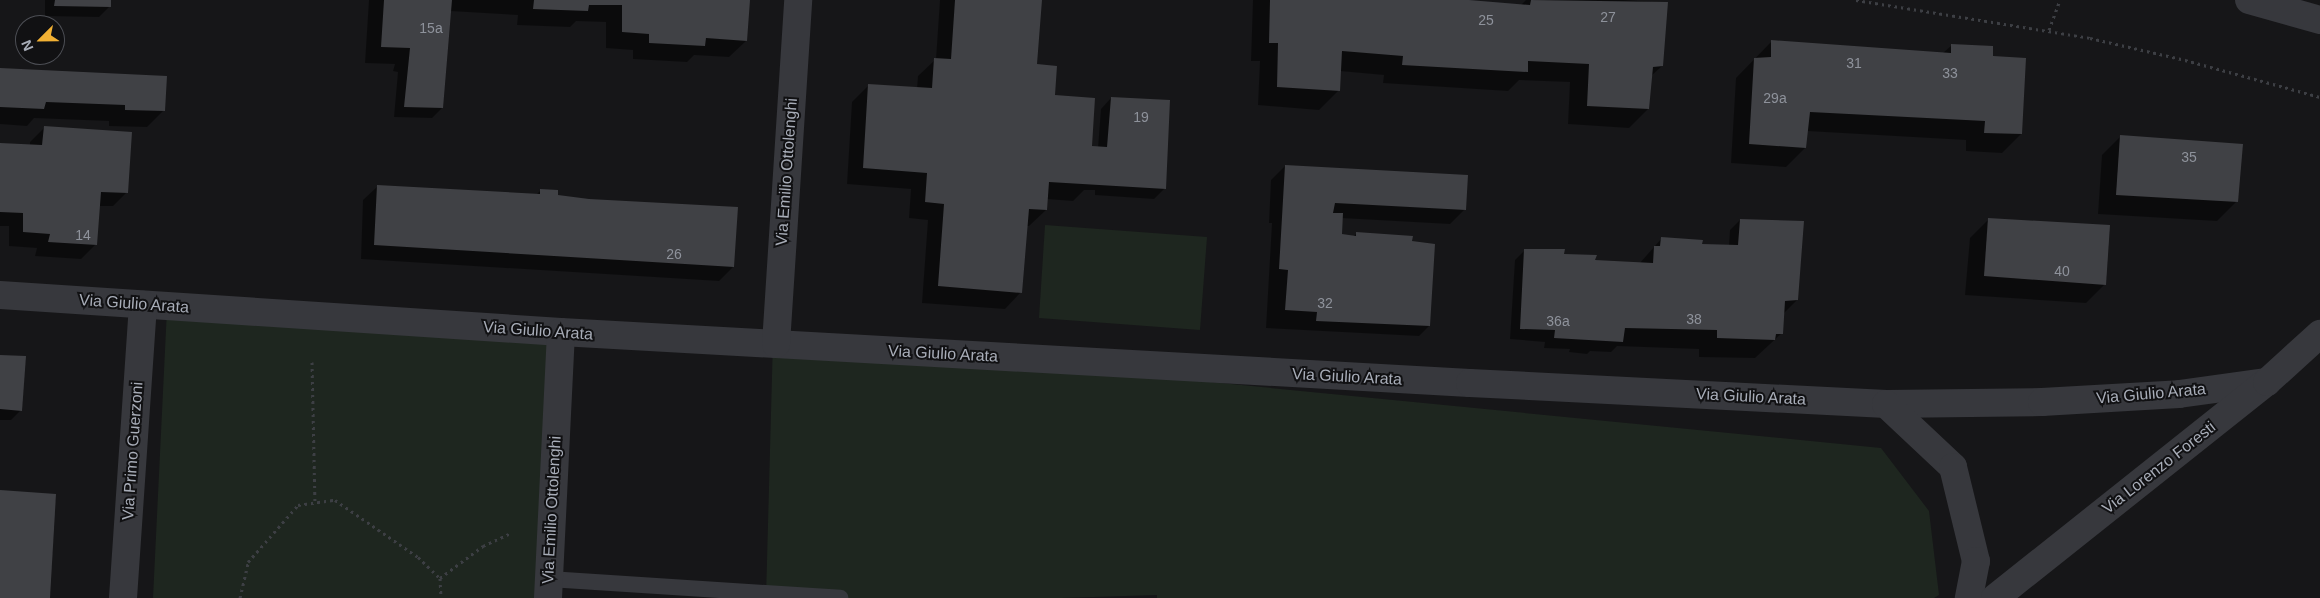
<!DOCTYPE html>
<html>
<head>
<meta charset="utf-8">
<style>
	body { margin:0 }
	#map { position:relative; width:2320px; height:598px; overflow:hidden; background:#161618; font-family:Helvetica,sans-serif }
	div>[style] { position:absolute }
	[style*='--x'] { left:calc(var(--x)*1px); top:calc(var(--y)*1px); width:calc(var(--w)*1px); rotate:calc(var(--a)*1deg) }
	.green>* { inset:0; background:#1e261f }
	.shadow>* { inset:0; background:#0007 }
	.building>* { inset:0; background:#404145 }
	.path>* { height:3px; margin-top:-1.5px; transform-origin:0; background:repeating-linear-gradient(90deg,#3d3f44 0 2.5px,transparent 0 6.5px) }
	.service>* { height:16px; margin:-8px; padding:0 8px; transform-origin:8px; border-radius:8px; background:#37383d }
	.minor>* { height:28px; margin:-14px; padding:0 14px; transform-origin:14px; border-radius:14px; background:#37383d }
	.tertiary>* { height:28px; margin:-14px; padding:0 14px; transform-origin:14px; border-radius:14px; background:#37383d }
	span { translate:-50% -50%; white-space:nowrap; text-align:center; line-height:1.15; -webkit-text-stroke:4px #111113; paint-order:stroke }
	.number-label { font-size:14px; color:#8e929b }
	.number-label span { -webkit-text-stroke-width:0 }
	.street-label { font-size:16px; color:#a8adb8 }
	.north { position:absolute; left:15px; top:15px; width:50px; height:50px; box-sizing:border-box; background:#111113; border:1px solid #4d4f55; border-radius:50%; rotate:247deg; font-size:14px; font-weight:700; line-height:20px; text-align:center; color:#a8adb8 }
	.north::after { content:''; display:block; margin:auto; width:18px; height:22px; background:#f2b134; clip-path:polygon(50% 0,100% 100%,50% 72%,0 100%) }
</style>
</head>
<body>
<div id="map">
	<div class="green">
		<div style="clip-path:polygon(1045px 225px,1207px 237px,1200px 330px,1039px 318px)"></div>
		<div style="clip-path:polygon(167px 309px,555px 326px,554px 598px,153px 598px)"></div>
		<div style="clip-path:polygon(773px 339px,1881px 448px,1929px 511px,1939px 595px,1934px 598px,1157px 598px,1157px 595px,1061px 598px,766px 598px)"></div>
	</div>
	<div class="shadow">
		<div style="clip-path:polygon(45px 0,110px 0,110px 6px,99px 17px,45px 16px)"></div>
		<div style="clip-path:polygon(369px 0,749px 0,746px 41px,729px 57px,694px 55px,687px 62px,633px 59px,633px 50px,606px 48px,606px 22px,576px 21px,570px 27px,517px 25px,518px 15px,450px 11px,442px 108px,432px 118px,394px 117px,398px 72px,393px 71px,395px 64px,365px 63px)"></div>
		<div style="clip-path:polygon(940px 0,1040px 0,1035px 65px,1054px 96px,1090px 147px,1098px 148px,1101px 109px,1111px 98px,1165px 188px,1154px 199px,1095px 195px,1095px 190px,1084px 190px,1073px 201px,1047px 199px,1046px 210px,1029px 226px,1026px 226px,1021px 292px,1005px 309px,922px 303px,928px 220px,909px 218px,911px 189px,847px 184px,852px 102px,869px 85px,917px 89px,918px 76px,936px 59px)"></div>
		<div style="clip-path:polygon(1253px 0,1451px 0,1521px 5px,1526px 0,1624px 0,1666px 3px,1662px 66px,1650px 77px,1648px 109px,1629px 128px,1568px 124px,1570px 82px,1519px 80px,1508px 91px,1383px 83px,1384px 75px,1340px 71px,1338px 91px,1319px 110px,1258px 105px,1260px 61px,1251px 61px)"></div>
		<div style="clip-path:polygon(1771px 42px,1943px 53px,1952px 45px,1992px 57px,2021px 134px,2002px 153px,1966px 151px,1966px 140px,1807px 131px,1805px 148px,1786px 167px,1731px 163px,1736px 78px)"></div>
		<div style="clip-path:polygon(0 69px,164px 110px,147px 127px,109px 126px,109px 121px,34px 118px,27px 126px,0 124px)"></div>
		<div style="clip-path:polygon(44px 128px,127px 192px,113px 206px,98px 206px,95px 245px,81px 259px,35px 256px,37px 248px,9px 246px,9px 226px,0 226px,0 144px,30px 146px,30px 142px)"></div>
		<div style="clip-path:polygon(2121px 136px,2236px 202px,2217px 221px,2098px 214px,2102px 155px)"></div>
		<div style="clip-path:polygon(1285px 166px,1464px 210px,1450px 224px,1341px 218px,1339px 235px,1353px 237px,1357px 233px,1411px 242px,1429px 326px,1419px 336px,1266px 328px,1272px 223px,1269px 223px,1271px 180px)"></div>
		<div style="clip-path:polygon(378px 186px,536px 195px,541px 190px,733px 267px,719px 281px,361px 259px,363px 200px)"></div>
		<div style="clip-path:polygon(1989px 219px,2105px 284px,2086px 303px,1965px 295px,1970px 238px)"></div>
		<div style="clip-path:polygon(1740px 220px,1797px 300px,1783px 314px,1782px 333px,1755px 358px,1699px 357px,1699px 349px,1617px 346px,1611px 352px,1590px 351px,1587px 354px,1569px 352px,1570px 349px,1544px 348px,1545px 342px,1510px 339px,1515px 260px,1525px 250px,1594px 261px,1639px 264px,1662px 238px,1701px 245px,1729px 246px,1730px 230px)"></div>
		<div style="clip-path:polygon(0 356px,21px 410px,11px 420px,0 420px)"></div>
	</div>
	<div class="building">
		<div style="clip-path:polygon(55px 0,111px 0,111px 7px,54px 6px)"></div>
		<div style="clip-path:polygon(384px 0,452px 0,443px 108px,404px 107px,410px 48px,381px 47px)"></div>
		<div style="clip-path:polygon(534px 0,750px 0,747px 41px,706px 38px,705px 46px,649px 43px,649px 34px,622px 32px,622px 5px,589px 5px,588px 11px,533px 9px)"></div>
		<div style="clip-path:polygon(955px 0,1042px 0,1037px 64px,1057px 66px,1055px 95px,1095px 98px,1092px 146px,1107px 147px,1111px 97px,1170px 100px,1166px 189px,1049px 182px,1047px 210px,1029px 209px,1022px 293px,938px 286px,944px 204px,925px 202px,927px 173px,863px 168px,868px 84px,932px 88px,934px 58px,951px 59px)"></div>
		<div style="clip-path:polygon(1270px 0,1469px 0,1530px 5px,1531px 0,1668px 2px,1663px 66px,1653px 67px,1649px 109px,1587px 106px,1589px 64px,1528px 61px,1528px 72px,1402px 65px,1403px 56px,1342px 51px,1340px 91px,1277px 87px,1278px 43px,1269px 43px)"></div>
		<div style="clip-path:polygon(1771px 40px,1951px 53px,1951px 44px,1993px 46px,1993px 56px,2026px 58px,2022px 134px,1984px 133px,1985px 121px,1810px 112px,1806px 148px,1749px 144px,1754px 58px,1771px 57px)"></div>
		<div style="clip-path:polygon(0 68px,167px 76px,165px 111px,125px 110px,125px 105px,46px 102px,44px 109px,0 107px)"></div>
		<div style="clip-path:polygon(44px 126px,132px 132px,128px 193px,101px 192px,97px 245px,48px 242px,50px 234px,23px 232px,23px 213px,0 212px,0 143px,42px 145px)"></div>
		<div style="clip-path:polygon(2120px 135px,2243px 144px,2238px 202px,2116px 195px)"></div>
		<div style="clip-path:polygon(1285px 165px,1468px 175px,1466px 210px,1335px 203px,1333px 213px,1343px 213px,1342px 234px,1356px 236px,1356px 232px,1413px 236px,1412px 241px,1435px 244px,1430px 326px,1316px 321px,1317px 312px,1285px 310px,1288px 270px,1279px 269px)"></div>
		<div style="clip-path:polygon(377px 185px,540px 194px,540px 189px,558px 190px,558px 195px,589px 199px,738px 207px,734px 267px,374px 245px)"></div>
		<div style="clip-path:polygon(1988px 218px,2110px 225px,2106px 285px,1984px 276px)"></div>
		<div style="clip-path:polygon(1740px 219px,1804px 221px,1798px 300px,1785px 301px,1783px 334px,1776px 334px,1775px 340px,1717px 338px,1717px 330px,1625px 328px,1623px 342px,1554px 338px,1555px 330px,1520px 329px,1524px 249px,1565px 249px,1564px 254px,1597px 255px,1595px 260px,1653px 263px,1654px 246px,1660px 246px,1661px 237px,1703px 240px,1702px 244px,1738px 245px)"></div>
		<div style="clip-path:polygon(0 355px,26px 356px,22px 411px,0 409px)"></div>
		<div style="clip-path:polygon(0 490px,56px 494px,50px 598px,0 598px)"></div>
	</div>
	<div class="path">
		<div style="--x:1856;--y:0;--w:237;--a:9.2"></div>
		<div style="--x:2090;--y:38;--w:98;--a:13"></div>
		<div style="--x:2185;--y:60;--w:140;--a:15.3"></div>
		<div style="--x:2049;--y:30;--w:32;--a:-70"></div>
		<div style="--x:312;--y:362;--w:141;--a:88.8"></div>
		<div style="--x:440;--y:578;--w:20;--a:87"></div>
		<div style="--x:240;--y:598;--w:37;--a:-77"></div>
		<div style="--x:248;--y:562;--w:76;--a:-48.7"></div>
		<div style="--x:298;--y:505;--w:37;--a:-8"></div>
		<div style="--x:335;--y:500;--w:101;--a:34.5"></div>
		<div style="--x:418;--y:557;--w:30;--a:44"></div>
		<div style="--x:440;--y:578;--w:54;--a:-36.7"></div>
		<div style="--x:483;--y:546;--w:31;--a:-25"></div>
	</div>
	<div class="service">
		<div style="--x:549;--y:579;--w:292;--a:3.7"></div>
	</div>
	<div class="minor">
		<div style="--x:0;--y:295;--w:562;--a:3.77"></div>
		<div style="--x:561;--y:332;--w:910;--a:3.21"></div>
		<div style="--x:1470;--y:383;--w:417;--a:2.9"></div>
		<div style="--x:1886;--y:404;--w:156;--a:-0.7"></div>
		<div style="--x:2042;--y:402;--w:137;--a:-3.3"></div>
		<div style="--x:2179;--y:394;--w:89;--a:-7.8"></div>
		<div style="--x:776;--y:344;--w:345;--a:-86.3"></div>
		<div style="--x:1886;--y:404;--w:92;--a:43.2"></div>
		<div style="--x:1953;--y:467;--w:97;--a:76.3"></div>
		<div style="--x:1976;--y:561;--w:38;--a:101"></div>
		<div style="--x:123;--y:598;--w:294;--a:-86.1"></div>
		<div style="--x:548;--y:598;--w:266;--a:-87.2"></div>
		<div style="--x:1995;--y:598;--w:347;--a:-38.5"></div>
		<div style="--x:2267;--y:382;--w:72;--a:-42.2"></div>
	</div>
	<div class="tertiary">
		<div style="--x:2249;--y:0;--w:74;--a:15.7"></div>
	</div>
	<div class="number-label">
		<span style="left:1608px;top:17px">27</span>
		<span style="left:1486px;top:20px">25</span>
		<span style="left:431px;top:28px">15a</span>
		<span style="left:1854px;top:63px">31</span>
		<span style="left:1950px;top:73px">33</span>
		<span style="left:1775px;top:98px">29a</span>
		<span style="left:1141px;top:117px">19</span>
		<span style="left:2189px;top:157px">35</span>
		<span style="left:83px;top:235px">14</span>
		<span style="left:674px;top:254px">26</span>
		<span style="left:2062px;top:271px">40</span>
		<span style="left:1325px;top:303px">32</span>
		<span style="left:1694px;top:319px">38</span>
		<span style="left:1558px;top:321px">36a</span>
	</div>
	<div class="street-label">
		<span style="left:787px;top:172px;rotate:-86deg">Via Emilio Ottolenghi</span>
		<span style="left:134px;top:304px;rotate:4deg">Via Giulio Arata</span>
		<span style="left:538px;top:331px;rotate:4deg">Via Giulio Arata</span>
		<span style="left:943px;top:354px;rotate:3deg">Via Giulio Arata</span>
		<span style="left:1347px;top:377px;rotate:3deg">Via Giulio Arata</span>
		<span style="left:2151px;top:394px;rotate:-5deg">Via Giulio Arata</span>
		<span style="left:1751px;top:397px;rotate:3deg">Via Giulio Arata</span>
		<span style="left:133px;top:451px;rotate:-86deg">Via Primo Guerzoni</span>
		<span style="left:2159px;top:468px;rotate:-38deg">Via Lorenzo Foresti</span>
		<span style="left:552px;top:510px;rotate:-87deg">Via Emilio Ottolenghi</span>
	</div>
	<div class="north">N</div>
</div>
</body>
</html>
